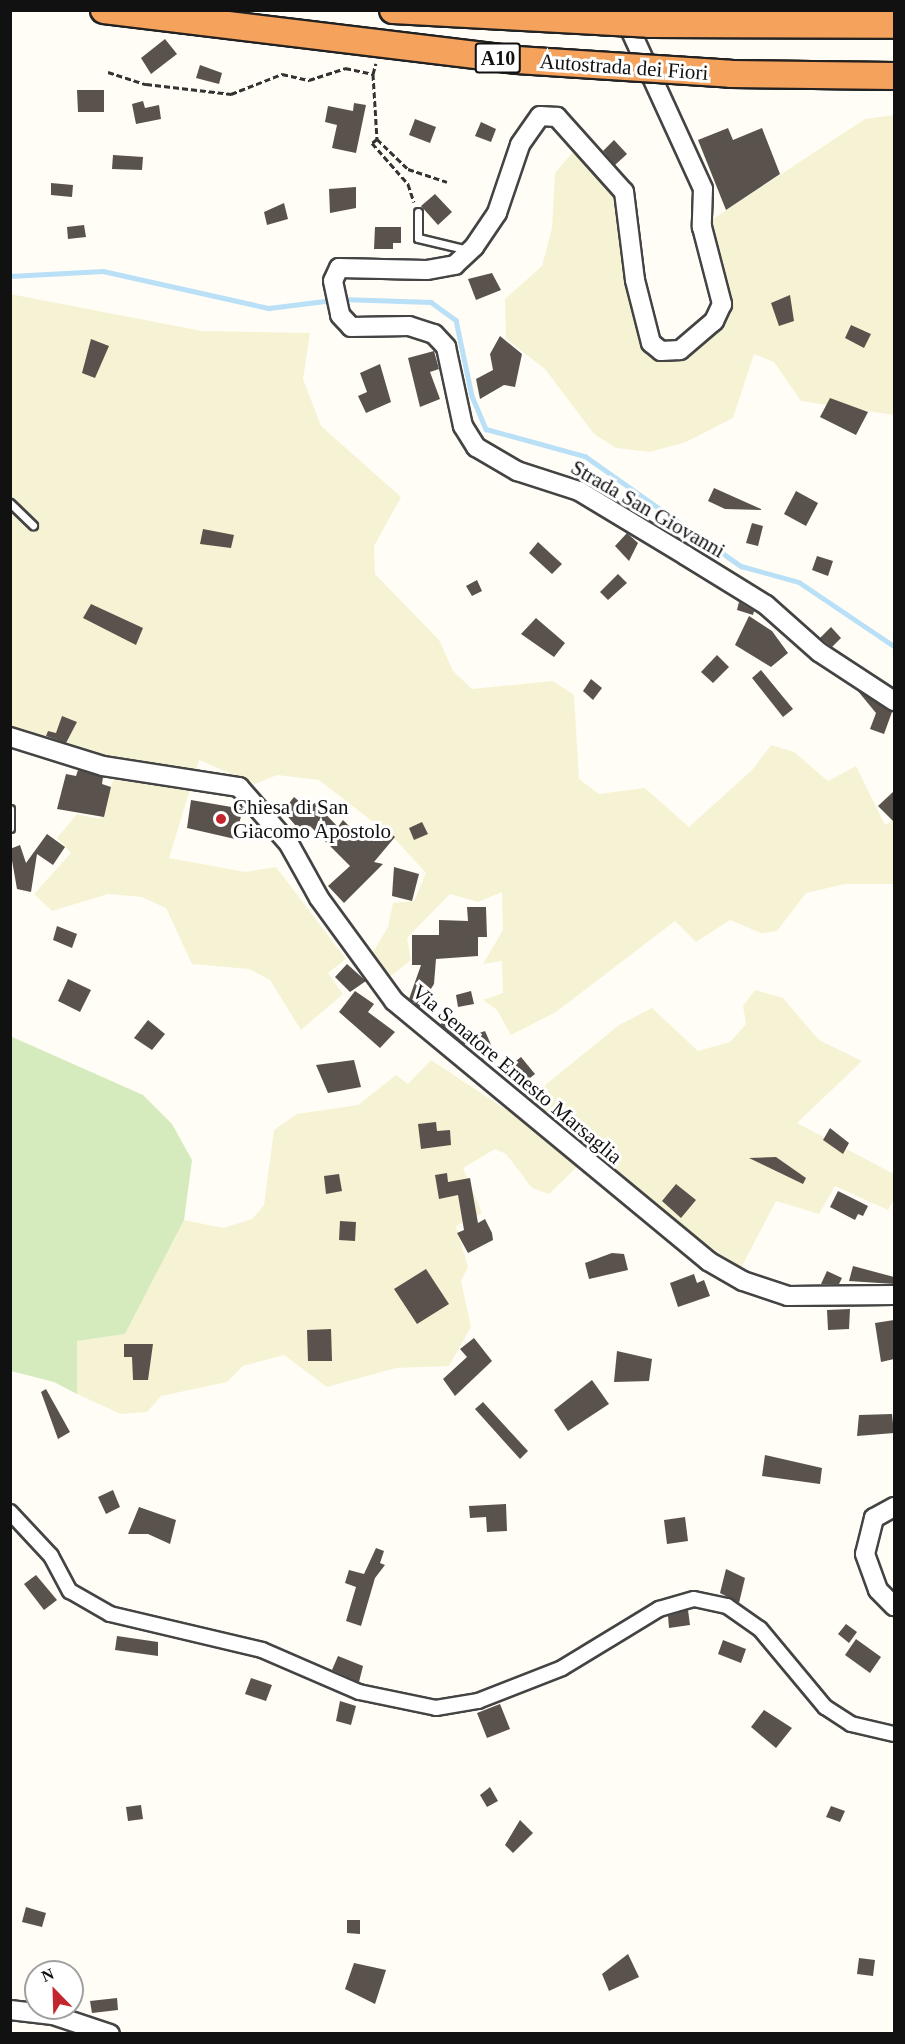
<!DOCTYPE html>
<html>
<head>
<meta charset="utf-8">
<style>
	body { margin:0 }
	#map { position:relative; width:905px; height:2044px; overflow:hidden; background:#fffdf5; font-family:Georgia,serif }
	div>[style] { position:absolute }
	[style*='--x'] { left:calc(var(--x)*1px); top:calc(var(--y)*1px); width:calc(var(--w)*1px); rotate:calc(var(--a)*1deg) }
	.farmland>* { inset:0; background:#f6f3d4 }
	.green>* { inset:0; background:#d5ebbd }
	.stream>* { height:4.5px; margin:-2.25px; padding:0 2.25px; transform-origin:2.25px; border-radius:2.25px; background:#b9e0f7 }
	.building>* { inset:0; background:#5a524d }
	.path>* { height:3px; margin-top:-1.5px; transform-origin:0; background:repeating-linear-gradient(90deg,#333 0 6px,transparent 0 9px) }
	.roads { filter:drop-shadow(2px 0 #444) drop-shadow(-2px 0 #444) drop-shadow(0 2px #444) drop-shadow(0 -2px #444) }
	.service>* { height:7px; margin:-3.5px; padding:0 3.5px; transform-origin:3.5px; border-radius:3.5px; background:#fff }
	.minor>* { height:14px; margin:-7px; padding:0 7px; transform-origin:7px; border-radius:7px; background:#fff }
	.tertiary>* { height:18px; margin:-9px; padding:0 9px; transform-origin:9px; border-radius:9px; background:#fff }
	.bridges { filter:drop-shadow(2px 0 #222) drop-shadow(-2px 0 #222) drop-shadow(0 2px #222) drop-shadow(0 -2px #222) }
	.motorway-bridge>* { height:26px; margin:-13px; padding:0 13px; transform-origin:13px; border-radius:13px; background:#f5a25d }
	.dots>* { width:16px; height:16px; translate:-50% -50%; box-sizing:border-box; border:3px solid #fff; border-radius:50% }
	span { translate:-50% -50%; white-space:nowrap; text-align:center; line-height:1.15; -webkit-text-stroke:6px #fff; paint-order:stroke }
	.shield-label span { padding:2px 4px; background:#fff; border:2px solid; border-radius:4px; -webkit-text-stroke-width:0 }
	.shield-label { font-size:20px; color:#111; font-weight:700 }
	.street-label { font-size:21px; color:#111 }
	.poi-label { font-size:21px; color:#111 }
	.left { translate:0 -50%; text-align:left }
	.frame { position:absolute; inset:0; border:12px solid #111; pointer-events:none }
	.north { position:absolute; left:24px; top:1960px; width:60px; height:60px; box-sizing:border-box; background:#fff; border:2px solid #a0a0a0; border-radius:50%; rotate:337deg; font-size:16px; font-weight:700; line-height:24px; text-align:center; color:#111 }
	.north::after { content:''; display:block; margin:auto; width:21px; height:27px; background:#c4262e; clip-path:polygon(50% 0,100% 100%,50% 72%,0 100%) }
</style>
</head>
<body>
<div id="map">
	<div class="farmland">
		<div style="clip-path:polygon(894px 115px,894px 415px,801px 401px,774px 362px,754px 354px,733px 418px,686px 442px,650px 452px,616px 448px,594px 434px,545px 369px,506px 339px,505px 299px,542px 266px,552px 228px,555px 173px,572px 153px,584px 153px,623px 207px,629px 252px,664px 355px,718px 321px,704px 225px,865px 119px)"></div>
		<div style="clip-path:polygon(10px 294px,202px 331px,310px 333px,303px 379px,321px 426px,401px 497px,374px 546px,375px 574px,439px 640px,453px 671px,472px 689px,553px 681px,574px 695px,579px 779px,599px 794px,645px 788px,689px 827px,753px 769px,771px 745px,794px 752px,828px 781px,856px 766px,885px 825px,894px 820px,894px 884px,845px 884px,806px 893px,777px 931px,761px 933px,730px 920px,696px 942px,675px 921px,556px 1012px,511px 1035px,497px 1010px,483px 1000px,503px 993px,502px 961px,483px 964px,503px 930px,502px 892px,478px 902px,450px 894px,407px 938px,411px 960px,386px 980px,372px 954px,388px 927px,393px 903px,414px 901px,426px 873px,394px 838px,319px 780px,277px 775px,255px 784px,199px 760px,169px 858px,245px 872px,276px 867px,346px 959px,328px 973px,343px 994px,301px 1030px,270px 980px,249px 969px,192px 964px,166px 908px,142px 897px,108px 894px,52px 911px,34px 894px,71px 853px,57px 838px,77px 814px,100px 819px,119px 763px,11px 726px)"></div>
		<div style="clip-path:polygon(755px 990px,783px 998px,819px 1040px,862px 1061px,797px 1123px,894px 1174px,894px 1200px,888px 1210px,835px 1186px,819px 1214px,776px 1201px,741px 1268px,584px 1160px,549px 1194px,532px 1188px,506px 1154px,495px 1149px,463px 1168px,482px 1213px,456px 1226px,468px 1267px,461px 1281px,471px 1327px,449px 1366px,396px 1368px,327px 1387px,284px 1355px,243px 1366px,227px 1382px,161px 1396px,147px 1412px,121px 1414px,77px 1394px,77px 1341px,125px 1334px,184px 1220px,223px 1228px,252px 1219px,264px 1205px,274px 1130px,297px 1114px,358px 1105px,396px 1075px,408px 1084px,431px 1060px,511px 1113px,619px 1025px,652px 1008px,698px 1051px,730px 1042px,746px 1024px,743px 1006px)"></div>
	</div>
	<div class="green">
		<div style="clip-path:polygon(10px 1036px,143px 1095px,172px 1124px,192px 1160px,184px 1220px,125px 1334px,77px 1341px,77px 1394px,54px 1382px,11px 1371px)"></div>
	</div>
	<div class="stream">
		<div style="--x:10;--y:276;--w:93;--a:-3.1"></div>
		<div style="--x:103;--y:271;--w:170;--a:12.6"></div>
		<div style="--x:269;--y:308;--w:64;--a:-7.1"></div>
		<div style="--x:341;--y:299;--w:90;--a:1.9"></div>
		<div style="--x:431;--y:302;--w:31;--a:36"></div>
		<div style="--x:456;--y:320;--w:78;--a:78.1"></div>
		<div style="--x:472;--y:396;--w:36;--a:67"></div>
		<div style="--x:486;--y:429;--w:103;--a:15.3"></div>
		<div style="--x:585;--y:456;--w:191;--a:35.2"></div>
		<div style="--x:741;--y:566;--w:60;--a:15.4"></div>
		<div style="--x:799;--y:582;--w:115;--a:34"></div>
	</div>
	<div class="building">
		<div style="clip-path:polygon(165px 39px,177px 54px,151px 74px,141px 58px)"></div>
		<div style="clip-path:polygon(200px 65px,222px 73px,219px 84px,196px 78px)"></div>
		<div style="clip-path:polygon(77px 90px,104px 90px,104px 112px,78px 112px)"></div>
		<div style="clip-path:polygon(143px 101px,145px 108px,159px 105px,161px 119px,136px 124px,132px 104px)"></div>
		<div style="clip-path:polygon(354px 103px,366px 105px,356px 153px,332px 148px,337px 125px,325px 122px,328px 106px,353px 111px)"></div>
		<div style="clip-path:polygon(415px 119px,436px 127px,430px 143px,409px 135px)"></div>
		<div style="clip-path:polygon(481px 122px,496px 129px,491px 142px,475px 136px)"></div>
		<div style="clip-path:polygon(728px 128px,733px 140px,762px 128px,780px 174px,726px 210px,698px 140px)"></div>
		<div style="clip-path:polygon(614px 140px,627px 154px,615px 165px,603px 151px)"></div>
		<div style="clip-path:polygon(113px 155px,143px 157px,142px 170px,112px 169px)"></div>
		<div style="clip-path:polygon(51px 183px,73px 185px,72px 197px,51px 195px)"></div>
		<div style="clip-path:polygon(356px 187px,356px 208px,330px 213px,329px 189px)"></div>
		<div style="clip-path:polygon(435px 194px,452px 212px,438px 225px,421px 206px)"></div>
		<div style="clip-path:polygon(284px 203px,288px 219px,267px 225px,264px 212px)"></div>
		<div style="clip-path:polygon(84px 225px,86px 237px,68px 239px,67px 227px)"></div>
		<div style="clip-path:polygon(375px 227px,401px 227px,401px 243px,393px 243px,393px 249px,374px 249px)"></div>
		<div style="clip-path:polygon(492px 273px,501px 290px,476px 300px,468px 279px)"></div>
		<div style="clip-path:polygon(790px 295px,794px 321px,779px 326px,771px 303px)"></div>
		<div style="clip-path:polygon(851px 325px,871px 334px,864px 348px,845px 338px)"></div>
		<div style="clip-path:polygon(500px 336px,522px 354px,515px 387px,504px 385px,480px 399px,476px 379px,493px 370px,490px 354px)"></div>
		<div style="clip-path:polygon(91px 339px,109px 346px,95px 378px,82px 373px)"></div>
		<div style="clip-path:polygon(434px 351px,439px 369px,430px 372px,440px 399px,420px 407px,408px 358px)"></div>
		<div style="clip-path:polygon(380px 364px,391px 402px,366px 413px,358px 396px,367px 392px,360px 373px)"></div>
		<div style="clip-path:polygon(830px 398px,868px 412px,856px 435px,820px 417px)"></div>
		<div style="clip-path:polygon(714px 488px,761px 509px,761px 510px,725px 509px,708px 501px)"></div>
		<div style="clip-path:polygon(796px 491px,818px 503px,806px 526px,784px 514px)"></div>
		<div style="clip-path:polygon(752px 523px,763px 526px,758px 546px,746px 543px)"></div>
		<div style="clip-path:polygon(203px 529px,234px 535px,231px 548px,200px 544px)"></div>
		<div style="clip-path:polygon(627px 533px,638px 543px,629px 561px,615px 546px)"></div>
		<div style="clip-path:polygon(538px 542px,562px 564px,552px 574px,529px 553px)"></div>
		<div style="clip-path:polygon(817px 556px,833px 561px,828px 576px,812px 570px)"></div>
		<div style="clip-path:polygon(618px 574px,627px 583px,608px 600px,600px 592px)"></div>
		<div style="clip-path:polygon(477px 580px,482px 591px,472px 596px,466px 586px)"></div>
		<div style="clip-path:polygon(739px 602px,754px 611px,753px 615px,737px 610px)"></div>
		<div style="clip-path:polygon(91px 604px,143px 628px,136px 645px,83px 618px)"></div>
		<div style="clip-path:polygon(749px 616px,772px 631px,788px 653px,771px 667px,735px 645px)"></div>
		<div style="clip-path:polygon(536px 618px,565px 643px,554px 657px,521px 634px)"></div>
		<div style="clip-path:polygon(831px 627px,841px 638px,832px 647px,820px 638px)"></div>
		<div style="clip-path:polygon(717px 655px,729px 667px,713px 683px,701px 672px)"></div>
		<div style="clip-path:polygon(761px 670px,793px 709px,783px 717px,752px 678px)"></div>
		<div style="clip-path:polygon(591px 679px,602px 688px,593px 700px,583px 691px)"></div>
		<div style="clip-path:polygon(857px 690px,892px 712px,884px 734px,870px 729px,876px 713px)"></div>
		<div style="clip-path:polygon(62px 716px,77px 722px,66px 743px,46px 736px,48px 731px,56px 733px)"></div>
		<div style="clip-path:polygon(78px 770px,103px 777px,102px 784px,111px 787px,104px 817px,57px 809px,66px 774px,76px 776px)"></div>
		<div style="clip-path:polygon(894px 791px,894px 822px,878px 806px)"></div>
		<div style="clip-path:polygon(294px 797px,307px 808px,315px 803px,338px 827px,343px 820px,362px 839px,376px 822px,395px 837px,374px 862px,383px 864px,344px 903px,328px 886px,350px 866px,310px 826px,302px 833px,283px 811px)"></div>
		<div style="clip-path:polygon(191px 800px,243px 809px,235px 839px,187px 828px)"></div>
		<div style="clip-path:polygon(422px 822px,428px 834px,414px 840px,409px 828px)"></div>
		<div style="clip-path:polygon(47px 834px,65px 847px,53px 865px,37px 854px,31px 892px,17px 889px,10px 849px,20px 845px,26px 863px)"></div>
		<div style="clip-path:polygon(394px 867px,419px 874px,412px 901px,392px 896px)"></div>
		<div style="clip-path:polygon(467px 907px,486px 907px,487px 937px,478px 937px,478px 956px,436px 959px,434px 984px,419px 1008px,409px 999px,421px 965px,412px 965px,412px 935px,439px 935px,439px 920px,468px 921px)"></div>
		<div style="clip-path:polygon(57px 926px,77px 934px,72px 948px,53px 940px)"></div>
		<div style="clip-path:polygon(347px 964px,366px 981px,350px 992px,335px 977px)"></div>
		<div style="clip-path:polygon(68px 979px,91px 990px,80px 1012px,58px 1001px)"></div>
		<div style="clip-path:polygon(355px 991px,374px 1004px,368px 1012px,395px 1032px,380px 1048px,339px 1012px)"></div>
		<div style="clip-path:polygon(471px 991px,474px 1004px,458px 1007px,456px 995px)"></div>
		<div style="clip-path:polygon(148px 1020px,165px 1034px,152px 1050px,134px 1038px)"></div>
		<div style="clip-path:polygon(444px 1020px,469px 1040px,464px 1045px,440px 1025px)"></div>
		<div style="clip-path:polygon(485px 1031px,495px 1054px,483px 1060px,471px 1036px)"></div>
		<div style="clip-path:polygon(521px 1057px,535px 1074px,519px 1087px,503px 1071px)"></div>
		<div style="clip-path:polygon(354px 1060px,361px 1087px,328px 1093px,316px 1065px)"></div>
		<div style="clip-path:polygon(436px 1122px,437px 1131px,450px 1130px,451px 1145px,421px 1149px,418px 1124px)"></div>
		<div style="clip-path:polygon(830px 1128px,849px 1143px,843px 1154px,823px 1140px)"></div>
		<div style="clip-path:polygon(776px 1157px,806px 1178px,803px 1184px,749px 1158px)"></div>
		<div style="clip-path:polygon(447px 1173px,448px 1182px,470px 1178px,478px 1223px,485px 1219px,492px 1233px,493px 1240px,468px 1253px,457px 1233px,464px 1230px,458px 1195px,439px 1199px,435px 1175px)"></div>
		<div style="clip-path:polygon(339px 1174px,342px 1191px,326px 1194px,324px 1176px)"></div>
		<div style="clip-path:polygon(676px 1184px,696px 1200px,681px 1218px,662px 1201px)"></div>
		<div style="clip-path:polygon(838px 1191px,868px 1206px,863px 1216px,858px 1214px,855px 1220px,830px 1207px)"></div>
		<div style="clip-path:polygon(340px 1221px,356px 1222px,355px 1241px,339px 1240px)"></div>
		<div style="clip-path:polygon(612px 1253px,624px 1254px,628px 1270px,589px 1279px,585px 1263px)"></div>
		<div style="clip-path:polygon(853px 1266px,894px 1277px,894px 1284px,849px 1281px)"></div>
		<div style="clip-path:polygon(426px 1269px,449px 1304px,417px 1324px,394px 1289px)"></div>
		<div style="clip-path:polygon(827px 1271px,842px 1278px,839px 1284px,821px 1284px)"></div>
		<div style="clip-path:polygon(694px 1274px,697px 1283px,704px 1280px,710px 1296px,678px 1307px,670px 1283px)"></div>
		<div style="clip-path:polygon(850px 1309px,849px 1329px,828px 1330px,827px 1310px)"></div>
		<div style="clip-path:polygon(894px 1320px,894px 1359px,881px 1362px,875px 1323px)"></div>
		<div style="clip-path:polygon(331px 1329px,332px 1361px,308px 1361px,307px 1330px)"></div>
		<div style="clip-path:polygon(474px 1338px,492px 1361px,455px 1396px,443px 1379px,467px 1357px,460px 1349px)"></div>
		<div style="clip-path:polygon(124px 1344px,153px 1344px,148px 1380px,133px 1380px,132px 1357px,124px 1357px)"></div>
		<div style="clip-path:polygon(617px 1351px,652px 1359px,649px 1381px,614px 1382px)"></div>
		<div style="clip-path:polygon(592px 1380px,609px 1404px,568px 1431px,554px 1410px)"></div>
		<div style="clip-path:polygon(46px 1389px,70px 1432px,58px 1439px,41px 1392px)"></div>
		<div style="clip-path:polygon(483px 1402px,528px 1451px,520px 1459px,475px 1409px)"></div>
		<div style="clip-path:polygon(892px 1414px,894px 1433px,857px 1436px,859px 1415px)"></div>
		<div style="clip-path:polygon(765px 1455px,822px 1468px,820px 1484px,762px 1476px)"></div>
		<div style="clip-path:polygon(113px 1490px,120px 1507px,106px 1514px,98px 1497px)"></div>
		<div style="clip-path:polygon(506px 1504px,507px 1531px,487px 1532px,486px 1517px,470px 1518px,469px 1506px)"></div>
		<div style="clip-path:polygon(139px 1507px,176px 1520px,170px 1544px,148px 1534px,128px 1534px)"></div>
		<div style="clip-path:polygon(685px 1517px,688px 1541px,667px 1544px,664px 1520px)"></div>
		<div style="clip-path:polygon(376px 1548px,384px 1551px,380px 1563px,385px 1565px,375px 1578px,361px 1626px,346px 1621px,356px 1587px,345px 1583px,349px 1570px,364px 1574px)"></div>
		<div style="clip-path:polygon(726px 1569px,745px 1578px,739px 1603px,720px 1593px)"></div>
		<div style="clip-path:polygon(36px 1575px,57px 1600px,44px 1610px,24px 1584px)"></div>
		<div style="clip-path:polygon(688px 1610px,690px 1625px,669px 1628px,668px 1616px)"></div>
		<div style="clip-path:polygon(846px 1624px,857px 1632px,849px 1643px,838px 1634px)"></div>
		<div style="clip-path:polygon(117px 1636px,158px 1642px,158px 1656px,115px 1650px)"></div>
		<div style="clip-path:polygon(856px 1639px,881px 1657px,870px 1673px,845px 1655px)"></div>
		<div style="clip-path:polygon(723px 1640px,746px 1649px,741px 1663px,718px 1654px)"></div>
		<div style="clip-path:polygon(338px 1656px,363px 1666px,359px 1682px,332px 1670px)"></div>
		<div style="clip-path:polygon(251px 1678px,272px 1685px,266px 1701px,245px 1694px)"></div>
		<div style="clip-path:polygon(340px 1701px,356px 1706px,351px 1725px,336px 1721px)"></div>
		<div style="clip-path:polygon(500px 1704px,510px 1729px,487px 1738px,477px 1713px)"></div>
		<div style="clip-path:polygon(764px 1710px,792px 1728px,776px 1748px,751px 1727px)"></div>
		<div style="clip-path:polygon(490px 1787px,498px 1801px,487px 1807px,480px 1795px)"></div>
		<div style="clip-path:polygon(141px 1805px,143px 1819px,128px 1821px,126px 1807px)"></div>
		<div style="clip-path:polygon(831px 1806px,845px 1811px,840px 1822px,826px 1817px)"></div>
		<div style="clip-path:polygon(520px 1820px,533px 1833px,513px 1853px,505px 1845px)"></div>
		<div style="clip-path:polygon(26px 1907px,46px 1913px,42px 1927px,22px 1922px)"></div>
		<div style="clip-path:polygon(347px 1920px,360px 1920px,360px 1934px,347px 1933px)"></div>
		<div style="clip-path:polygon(628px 1954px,639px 1977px,609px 1991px,602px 1974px)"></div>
		<div style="clip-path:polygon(859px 1958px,875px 1960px,873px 1976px,857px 1974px)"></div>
		<div style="clip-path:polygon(354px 1963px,386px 1970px,375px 2004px,345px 1989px)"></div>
		<div style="clip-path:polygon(117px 1998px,118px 2010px,92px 2013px,90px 2001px)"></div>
	</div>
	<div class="path">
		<div style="--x:108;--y:72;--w:40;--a:18"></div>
		<div style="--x:146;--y:84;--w:86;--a:6.7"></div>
		<div style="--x:231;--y:94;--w:55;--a:-21.4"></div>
		<div style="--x:282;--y:74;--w:28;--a:13"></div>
		<div style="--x:309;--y:80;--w:38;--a:-18"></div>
		<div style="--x:345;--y:68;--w:29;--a:12"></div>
		<div style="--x:373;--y:74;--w:11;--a:-75"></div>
		<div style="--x:373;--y:74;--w:65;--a:86.5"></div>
		<div style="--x:377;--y:139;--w:43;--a:44.1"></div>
		<div style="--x:408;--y:169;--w:41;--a:18.4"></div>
		<div style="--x:377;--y:139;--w:6;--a:141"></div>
		<div style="--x:372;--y:143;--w:55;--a:48.7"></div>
		<div style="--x:408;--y:184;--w:19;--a:72"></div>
	</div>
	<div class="roads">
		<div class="service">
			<div style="--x:418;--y:212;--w:26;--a:90"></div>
			<div style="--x:418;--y:238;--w:51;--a:13.5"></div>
			<div style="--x:10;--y:503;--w:32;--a:44"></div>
			<div style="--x:10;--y:809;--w:19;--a:90"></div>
		</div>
		<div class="minor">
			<div style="--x:10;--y:1512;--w:60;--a:47"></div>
			<div style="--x:51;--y:1556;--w:40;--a:62"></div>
			<div style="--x:70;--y:1591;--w:46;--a:29.9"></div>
			<div style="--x:110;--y:1614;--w:156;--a:13.3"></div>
			<div style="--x:262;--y:1650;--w:106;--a:23.4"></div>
			<div style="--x:359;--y:1692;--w:79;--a:11.7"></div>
			<div style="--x:436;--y:1708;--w:43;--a:-9.5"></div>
			<div style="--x:478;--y:1701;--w:90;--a:-21.4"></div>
			<div style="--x:562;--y:1668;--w:114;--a:-31.3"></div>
			<div style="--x:659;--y:1609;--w:36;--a:-16"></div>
			<div style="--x:694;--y:1599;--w:34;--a:12"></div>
			<div style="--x:727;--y:1606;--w:40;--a:34.9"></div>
			<div style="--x:760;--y:1629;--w:102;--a:50.2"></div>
			<div style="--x:825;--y:1707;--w:31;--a:33"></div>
			<div style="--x:851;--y:1724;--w:44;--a:13.1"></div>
		</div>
		<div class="tertiary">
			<div style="--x:623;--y:14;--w:192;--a:65.4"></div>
			<div style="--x:703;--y:189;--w:38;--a:92"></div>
			<div style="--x:702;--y:227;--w:80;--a:75.4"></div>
			<div style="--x:722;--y:304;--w:19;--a:115"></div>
			<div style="--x:714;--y:321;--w:45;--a:139.5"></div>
			<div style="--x:680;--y:350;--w:19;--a:177"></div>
			<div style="--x:661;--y:351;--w:13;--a:-141"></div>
			<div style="--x:651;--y:343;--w:65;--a:-104.3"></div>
			<div style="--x:635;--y:280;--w:89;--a:-97.1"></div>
			<div style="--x:624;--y:192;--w:101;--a:-131.8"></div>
			<div style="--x:557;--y:117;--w:17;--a:-177"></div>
			<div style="--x:540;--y:116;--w:35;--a:125"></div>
			<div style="--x:520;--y:145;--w:72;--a:108.7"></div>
			<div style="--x:497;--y:213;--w:41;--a:124.1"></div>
			<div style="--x:474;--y:247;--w:26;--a:137"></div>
			<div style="--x:455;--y:265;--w:29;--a:170"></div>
			<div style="--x:426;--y:270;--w:87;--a:-178.7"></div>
			<div style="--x:339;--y:268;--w:14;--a:115"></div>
			<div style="--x:333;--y:281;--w:35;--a:78"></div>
			<div style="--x:340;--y:315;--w:16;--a:47"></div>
			<div style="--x:351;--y:327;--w:58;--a:-1"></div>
			<div style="--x:409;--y:326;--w:26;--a:18"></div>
			<div style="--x:434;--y:334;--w:18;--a:47"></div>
			<div style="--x:446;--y:347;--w:81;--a:77.9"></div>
			<div style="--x:463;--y:426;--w:25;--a:58"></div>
			<div style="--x:476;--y:447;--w:48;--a:30.3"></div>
			<div style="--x:517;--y:471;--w:65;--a:17.9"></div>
			<div style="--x:579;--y:491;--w:124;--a:31.1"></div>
			<div style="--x:685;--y:555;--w:95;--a:31.7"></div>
			<div style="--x:766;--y:605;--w:71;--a:41.6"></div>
			<div style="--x:819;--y:652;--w:90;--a:33.2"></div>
			<div style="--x:10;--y:737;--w:97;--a:17.3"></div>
			<div style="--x:103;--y:766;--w:138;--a:8.8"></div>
			<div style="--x:239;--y:787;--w:76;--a:48.7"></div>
			<div style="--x:289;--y:844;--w:62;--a:60.9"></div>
			<div style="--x:319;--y:898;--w:127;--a:53.9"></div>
			<div style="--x:394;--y:1001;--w:408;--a:39.6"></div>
			<div style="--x:708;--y:1261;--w:40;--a:29.7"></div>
			<div style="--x:743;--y:1281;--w:47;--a:18.4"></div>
			<div style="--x:788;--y:1296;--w:106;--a:-0.5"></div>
			<div style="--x:894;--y:1507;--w:23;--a:151"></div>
			<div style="--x:874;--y:1518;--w:37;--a:104"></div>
			<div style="--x:865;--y:1554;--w:38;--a:70"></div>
			<div style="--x:878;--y:1590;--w:23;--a:45"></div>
			<div style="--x:10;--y:2010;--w:43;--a:6.6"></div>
			<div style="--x:53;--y:2015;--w:60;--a:18.4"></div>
		</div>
	</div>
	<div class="bridges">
		<div class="motorway-bridge">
			<div style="--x:104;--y:10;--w:416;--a:6.9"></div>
			<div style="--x:517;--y:60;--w:214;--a:3.7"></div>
			<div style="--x:731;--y:74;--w:163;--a:0.7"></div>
			<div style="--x:393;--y:10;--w:256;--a:3.1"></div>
			<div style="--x:649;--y:24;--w:245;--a:0.2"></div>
		</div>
	</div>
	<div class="dots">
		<div style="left:221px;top:819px;background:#c4262e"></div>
	</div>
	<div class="shield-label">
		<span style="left:498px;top:58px">A10</span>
	</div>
	<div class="street-label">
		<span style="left:624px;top:67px;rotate:4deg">Autostrada dei Fiori</span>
		<span style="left:648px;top:509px;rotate:30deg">Strada San Giovanni</span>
		<span style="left:517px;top:1074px;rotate:40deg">Via Senatore Ernesto Marsaglia</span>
	</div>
	<div class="poi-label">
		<span class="left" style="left:233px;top:819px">Chiesa di San<br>Giacomo Apostolo</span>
	</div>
	<div class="frame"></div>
	<div class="north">N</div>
</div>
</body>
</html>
